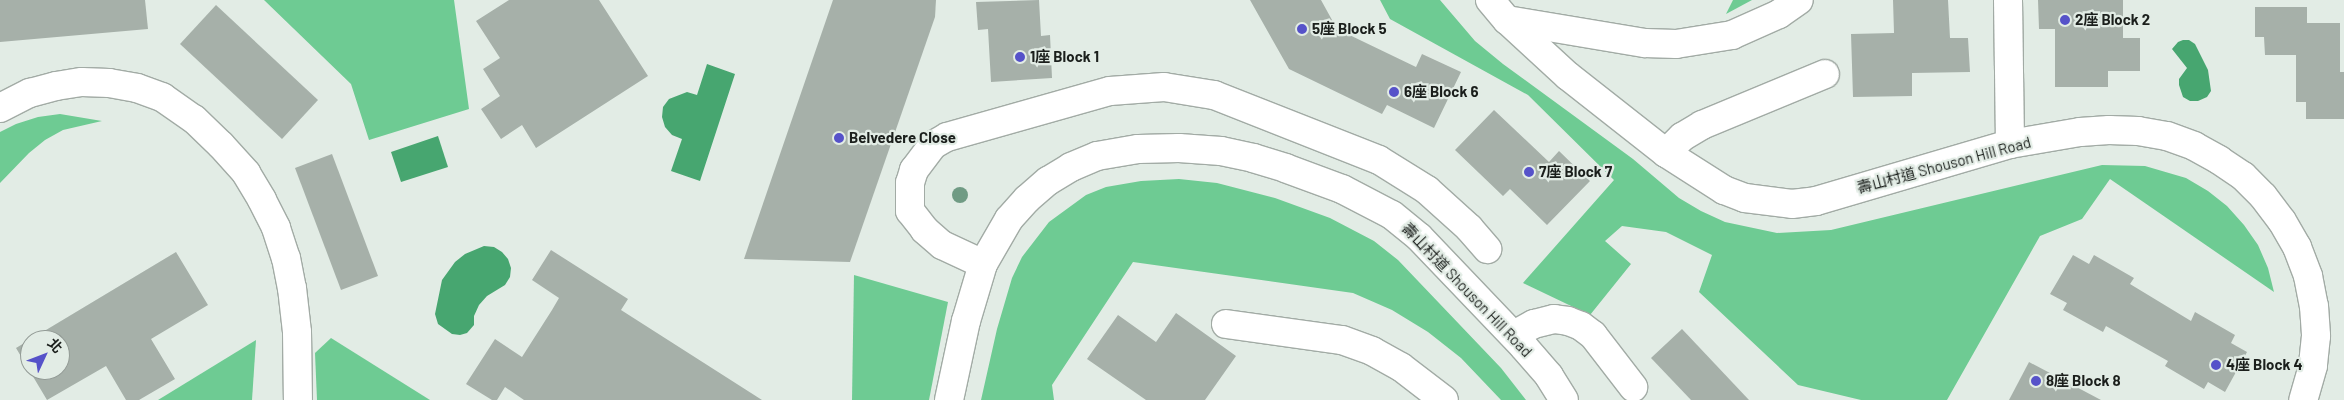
<!DOCTYPE html>
<html>
<head>
<meta charset="utf-8">
<style>
	body { margin:0 }
	#map { position:relative; width:2344px; height:400px; overflow:hidden; background:#e2ece5; font-family:Barlow,"Noto Sans TC",sans-serif }
	div>[style] { position:absolute }
	[style*='--x'] { left:calc(var(--x)*1px); top:calc(var(--y)*1px); width:calc(var(--w)*1px); rotate:calc(var(--a)*1deg) }
	.forest>* { inset:0; background:#6ecb93 }
	.water>* { inset:0; background:#47a670 }
	.building>* { inset:0; background:#a6b0a9 }
	.roads { filter:drop-shadow(1px 0 #a2aba5) drop-shadow(-1px 0 #a2aba5) drop-shadow(0 1px #a2aba5) drop-shadow(0 -1px #a2aba5) }
	.minor>* { height:28px; margin:-14px; padding:0 14px; transform-origin:14px; border-radius:14px; background:#fff }
	.trees>* { width:16px; height:16px; margin:-8px; border-radius:50%; background:#709b84 }
	.dots>* { width:14px; height:14px; translate:-50% -50%; box-sizing:border-box; border:2px solid #e2ece5; border-radius:50% }
	span { translate:-50% -50%; white-space:nowrap; text-align:center; line-height:1.15; -webkit-text-stroke:4.5px #e2ece5; paint-order:stroke }
	.poi-label { font-size:15px; color:#1b1f1c; font-weight:700 }
	.left { translate:0 -50%; text-align:left }
	.street-label { font-size:15px; color:#1b1f1c }
	.north { position:absolute; left:20px; top:330px; width:50px; height:50px; box-sizing:border-box; background:#e2ece5; border:1px solid #929a95; border-radius:50%; rotate:47deg; font-size:14px; font-weight:700; line-height:20px; text-align:center; color:#1b1f1c }
	.north::after { content:''; display:block; margin:auto; width:18px; height:22px; background:#5652c9; clip-path:polygon(50% 0,100% 100%,50% 72%,0 100%) }
</style>
</head>
<body>
<div id="map">
	<div class="forest">
		<div style="clip-path:polygon(264px 0,454px 0,469px 109px,369px 140px,351px 84px)"></div>
		<div style="clip-path:polygon(1380px 0,1440px 0,1475px 41px,1503px 64px,1633px 159px,1679px 198px,1701px 211px,1725px 222px,1777px 233px,1831px 230px,2102px 165px,2145px 166px,2186px 178px,2208px 191px,2227px 206px,2244px 225px,2258px 245px,2268px 268px,2274px 292px,2110px 179px,2082px 219px,2040px 236px,1947px 400px,1861px 400px,1798px 385px,1699px 292px,1712px 255px,1666px 232px,1622px 226px,1605px 241px,1631px 264px,1590px 315px,1523px 283px,1614px 180px,1528px 95px,1390px 19px)"></div>
		<div style="clip-path:polygon(1733px 0,1752px 0,1726px 14px)"></div>
		<div style="clip-path:polygon(60px 114px,102px 121px,63px 130px,45px 140px,29px 153px,0 183px,0 132px,16px 124px,38px 117px)"></div>
		<div style="clip-path:polygon(1179px 179px,1217px 183px,1275px 198px,1330px 218px,1374px 241px,1398px 260px,1501px 368px,1526px 400px,1501px 400px,1461px 358px,1428px 332px,1392px 310px,1353px 293px,1133px 262px,1052px 385px,1054px 400px,981px 400px,997px 329px,1012px 278px,1022px 257px,1049px 222px,1086px 195px,1106px 187px,1141px 181px)"></div>
		<div style="clip-path:polygon(854px 275px,948px 302px,929px 400px,852px 400px)"></div>
		<div style="clip-path:polygon(331px 338px,430px 400px,317px 400px,315px 353px)"></div>
		<div style="clip-path:polygon(256px 340px,252px 400px,158px 400px)"></div>
	</div>
	<div class="water">
		<div style="clip-path:polygon(2183px 40px,2189px 40px,2195px 44px,2208px 70px,2211px 91px,2207px 97px,2198px 101px,2190px 101px,2183px 97px,2179px 85px,2179px 79px,2187px 68px,2172px 49px,2178px 42px)"></div>
		<div style="clip-path:polygon(707px 64px,735px 74px,700px 181px,671px 171px,682px 139px,672px 135px,665px 127px,662px 117px,663px 107px,669px 99px,687px 92px,697px 95px)"></div>
		<div style="clip-path:polygon(438px 136px,448px 167px,401px 182px,391px 152px)"></div>
		<div style="clip-path:polygon(484px 246px,494px 247px,502px 252px,508px 259px,511px 268px,510px 277px,505px 285px,487px 296px,479px 305px,474px 316px,474px 325px,467px 333px,460px 335px,452px 334px,438px 324px,435px 314px,442px 280px,455px 262px,465px 254px)"></div>
	</div>
	<div class="building">
		<div style="clip-path:polygon(0 0,145px 0,148px 29px,0 42px)"></div>
		<div style="clip-path:polygon(509px 0,599px 0,648px 76px,536px 148px,522px 125px,501px 139px,481px 109px,500px 96px,483px 69px,500px 58px,476px 21px)"></div>
		<div style="clip-path:polygon(833px 0,936px 0,935px 17px,850px 262px,744px 259px)"></div>
		<div style="clip-path:polygon(1039px 0,1041px 36px,1050px 35px,1052px 78px,991px 82px,988px 29px,978px 30px,976px 2px)"></div>
		<div style="clip-path:polygon(1250px 0,1321px 0,1337px 29px,1416px 67px,1422px 54px,1461px 72px,1434px 128px,1387px 105px,1382px 114px,1289px 69px)"></div>
		<div style="clip-path:polygon(1893px 0,1948px 0,1950px 38px,1968px 38px,1970px 72px,1912px 73px,1912px 96px,1853px 97px,1851px 34px,1894px 33px)"></div>
		<div style="clip-path:polygon(2038px 0,2123px 0,2123px 38px,2140px 38px,2140px 71px,2108px 71px,2108px 87px,2055px 87px,2055px 29px,2039px 29px)"></div>
		<div style="clip-path:polygon(216px 5px,318px 100px,282px 139px,180px 44px)"></div>
		<div style="clip-path:polygon(2255px 7px,2307px 7px,2307px 23px,2340px 23px,2340px 72px,2344px 72px,2344px 119px,2306px 119px,2306px 102px,2296px 102px,2296px 55px,2265px 55px,2264px 37px,2255px 37px)"></div>
		<div style="clip-path:polygon(1494px 110px,1549px 162px,1559px 151px,1590px 181px,1547px 225px,1510px 189px,1503px 196px,1455px 150px)"></div>
		<div style="clip-path:polygon(332px 154px,378px 276px,341px 290px,295px 168px)"></div>
		<div style="clip-path:polygon(551px 250px,628px 299px,621px 310px,762px 400px,524px 400px,505px 387px,497px 400px,492px 400px,466px 384px,495px 339px,522px 357px,552px 310px,559px 298px,532px 280px)"></div>
		<div style="clip-path:polygon(evenodd,176px 252px,208px 305px,151px 339px,175px 379px,139px 400px,126px 400px,106px 366px,47px 400px,16px 348px,176px 252px,30px 340px,60px 340px,60px 370px,30px 370px,30px 340px)"></div>
		<div style="clip-path:polygon(2073px 255px,2089px 264px,2094px 255px,2134px 278px,2130px 284px,2191px 321px,2195px 312px,2235px 335px,2231px 343px,2247px 352px,2225px 392px,2208px 382px,2204px 389px,2165px 366px,2168px 361px,2106px 326px,2103px 332px,2063px 310px,2067px 303px,2050px 294px)"></div>
		<div style="clip-path:polygon(1176px 313px,1236px 356px,1205px 400px,1146px 400px,1087px 359px,1118px 315px,1156px 342px)"></div>
		<div style="clip-path:polygon(1682px 329px,1749px 400px,1691px 400px,1651px 358px)"></div>
		<div style="clip-path:polygon(2029px 362px,2101px 400px,2009px 400px)"></div>
	</div>
	<div class="roads">
		<div class="minor">
			<div style="--x:1490;--y:0;--w:26;--a:50"></div>
			<div style="--x:1507;--y:20;--w:83;--a:42.6"></div>
			<div style="--x:1568;--y:76;--w:125;--a:38.2"></div>
			<div style="--x:1666;--y:153;--w:69;--a:32.5"></div>
			<div style="--x:1724;--y:190;--w:22;--a:21"></div>
			<div style="--x:1745;--y:198;--w:47;--a:7.3"></div>
			<div style="--x:1792;--y:204;--w:24;--a:-7"></div>
			<div style="--x:1816;--y:201;--w:202;--a:-16.4"></div>
			<div style="--x:2010;--y:144;--w:71;--a:-9.7"></div>
			<div style="--x:2080;--y:132;--w:29;--a:-4"></div>
			<div style="--x:2109;--y:130;--w:29;--a:2"></div>
			<div style="--x:2138;--y:131;--w:29;--a:10"></div>
			<div style="--x:2167;--y:136;--w:29;--a:20"></div>
			<div style="--x:2194;--y:146;--w:29;--a:29"></div>
			<div style="--x:2219;--y:160;--w:29;--a:34"></div>
			<div style="--x:2243;--y:176;--w:28;--a:45"></div>
			<div style="--x:2263;--y:196;--w:31;--a:53"></div>
			<div style="--x:2282;--y:221;--w:30;--a:60"></div>
			<div style="--x:2297;--y:247;--w:31;--a:69"></div>
			<div style="--x:2308;--y:276;--w:31;--a:79"></div>
			<div style="--x:2314;--y:306;--w:30;--a:86"></div>
			<div style="--x:2316;--y:336;--w:30;--a:96"></div>
			<div style="--x:2313;--y:366;--w:35;--a:106"></div>
			<div style="--x:2008;--y:0;--w:144;--a:89.2"></div>
			<div style="--x:1507;--y:20;--w:140;--a:9.5"></div>
			<div style="--x:1645;--y:43;--w:31;--a:2"></div>
			<div style="--x:1676;--y:44;--w:57;--a:-9.1"></div>
			<div style="--x:1732;--y:35;--w:51;--a:-24.1"></div>
			<div style="--x:1779;--y:14;--w:24;--a:-35"></div>
			<div style="--x:0;--y:108;--w:34;--a:-27"></div>
			<div style="--x:30;--y:93;--w:27;--a:-15"></div>
			<div style="--x:56;--y:86;--w:26;--a:-9"></div>
			<div style="--x:82;--y:82;--w:27;--a:2"></div>
			<div style="--x:109;--y:83;--w:28;--a:10"></div>
			<div style="--x:137;--y:88;--w:27;--a:20"></div>
			<div style="--x:162;--y:97;--w:39;--a:35"></div>
			<div style="--x:194;--y:119;--w:37;--a:44"></div>
			<div style="--x:221;--y:145;--w:38;--a:48"></div>
			<div style="--x:246;--y:173;--w:31;--a:59"></div>
			<div style="--x:262;--y:200;--w:31;--a:63"></div>
			<div style="--x:276;--y:228;--w:32;--a:72"></div>
			<div style="--x:286;--y:258;--w:31;--a:79"></div>
			<div style="--x:292;--y:288;--w:44;--a:83.5"></div>
			<div style="--x:297;--y:332;--w:68;--a:89.2"></div>
			<div style="--x:1666;--y:153;--w:23;--a:-45"></div>
			<div style="--x:1682;--y:137;--w:23;--a:-31"></div>
			<div style="--x:1702;--y:125;--w:133;--a:-22.5"></div>
			<div style="--x:983;--y:264;--w:45;--a:-155.1"></div>
			<div style="--x:942;--y:245;--w:23;--a:-139"></div>
			<div style="--x:925;--y:230;--w:24;--a:-128"></div>
			<div style="--x:910;--y:211;--w:28;--a:-90"></div>
			<div style="--x:910;--y:183;--w:14;--a:-73"></div>
			<div style="--x:914;--y:170;--w:31;--a:-53"></div>
			<div style="--x:933;--y:145;--w:16;--a:-30"></div>
			<div style="--x:947;--y:137;--w:169;--a:-15.8"></div>
			<div style="--x:1110;--y:91;--w:54;--a:-4.2"></div>
			<div style="--x:1164;--y:87;--w:51;--a:9.1"></div>
			<div style="--x:1214;--y:95;--w:177;--a:21.5"></div>
			<div style="--x:1379;--y:160;--w:57;--a:32"></div>
			<div style="--x:1427;--y:190;--w:57;--a:42.1"></div>
			<div style="--x:1469;--y:228;--w:28;--a:49"></div>
			<div style="--x:1226;--y:324;--w:117;--a:7.9"></div>
			<div style="--x:1342;--y:340;--w:32;--a:20"></div>
			<div style="--x:1372;--y:351;--w:33;--a:29"></div>
			<div style="--x:1401;--y:367;--w:54;--a:37.5"></div>
			<div style="--x:1514;--y:335;--w:23;--a:-29"></div>
			<div style="--x:1534;--y:324;--w:21;--a:-14"></div>
			<div style="--x:1554;--y:319;--w:14;--a:8"></div>
			<div style="--x:1568;--y:321;--w:14;--a:21"></div>
			<div style="--x:1581;--y:326;--w:15;--a:37"></div>
			<div style="--x:1593;--y:335;--w:66;--a:52.4"></div>
			<div style="--x:949;--y:400;--w:81;--a:-77.9"></div>
			<div style="--x:966;--y:321;--w:59;--a:-73.4"></div>
			<div style="--x:983;--y:264;--w:52;--a:-60"></div>
			<div style="--x:1009;--y:219;--w:27;--a:-48"></div>
			<div style="--x:1027;--y:199;--w:28;--a:-41"></div>
			<div style="--x:1048;--y:181;--w:27;--a:-31"></div>
			<div style="--x:1071;--y:167;--w:28;--a:-23"></div>
			<div style="--x:1097;--y:156;--w:42;--a:-9.7"></div>
			<div style="--x:1138;--y:149;--w:41;--a:-1.4"></div>
			<div style="--x:1179;--y:148;--w:42;--a:4.1"></div>
			<div style="--x:1221;--y:151;--w:33;--a:12"></div>
			<div style="--x:1253;--y:158;--w:34;--a:17"></div>
			<div style="--x:1285;--y:168;--w:61;--a:20.2"></div>
			<div style="--x:1342;--y:189;--w:56;--a:27.5"></div>
			<div style="--x:1392;--y:215;--w:35;--a:39"></div>
			<div style="--x:1419;--y:237;--w:152;--a:46.3"></div>
			<div style="--x:1524;--y:347;--w:38;--a:49"></div>
			<div style="--x:1549;--y:376;--w:28;--a:58"></div>
		</div>
	</div>
	<div class="trees">
		<div style="left:960px;top:195px"></div>
	</div>
	<div class="dots">
		<div style="left:2065px;top:20px;background:#5652c9"></div>
		<div style="left:1302px;top:29px;background:#5652c9"></div>
		<div style="left:1020px;top:57px;background:#5652c9"></div>
		<div style="left:1394px;top:92px;background:#5652c9"></div>
		<div style="left:839px;top:138px;background:#5652c9"></div>
		<div style="left:1529px;top:172px;background:#5652c9"></div>
		<div style="left:2216px;top:365px;background:#5652c9"></div>
		<div style="left:2036px;top:381px;background:#5652c9"></div>
	</div>
	<div class="poi-label">
		<span class="left" style="left:2075px;top:20px">2座 Block 2</span>
		<span class="left" style="left:1312px;top:29px">5座 Block 5</span>
		<span class="left" style="left:1030px;top:57px">1座 Block 1</span>
		<span class="left" style="left:1404px;top:92px">6座 Block 6</span>
		<span class="left" style="left:849px;top:138px">Belvedere Close</span>
		<span class="left" style="left:1539px;top:172px">7座 Block 7</span>
		<span class="left" style="left:2226px;top:365px">4座 Block 4</span>
		<span class="left" style="left:2046px;top:381px">8座 Block 8</span>
	</div>
	<div class="street-label">
		<span style="left:1944px;top:165px;rotate:-15deg">壽山村道 Shouson Hill Road</span>
		<span style="left:1467px;top:290px;rotate:46deg">壽山村道 Shouson Hill Road</span>
	</div>
	<div class="north">北</div>
</div>
</body>
</html>
